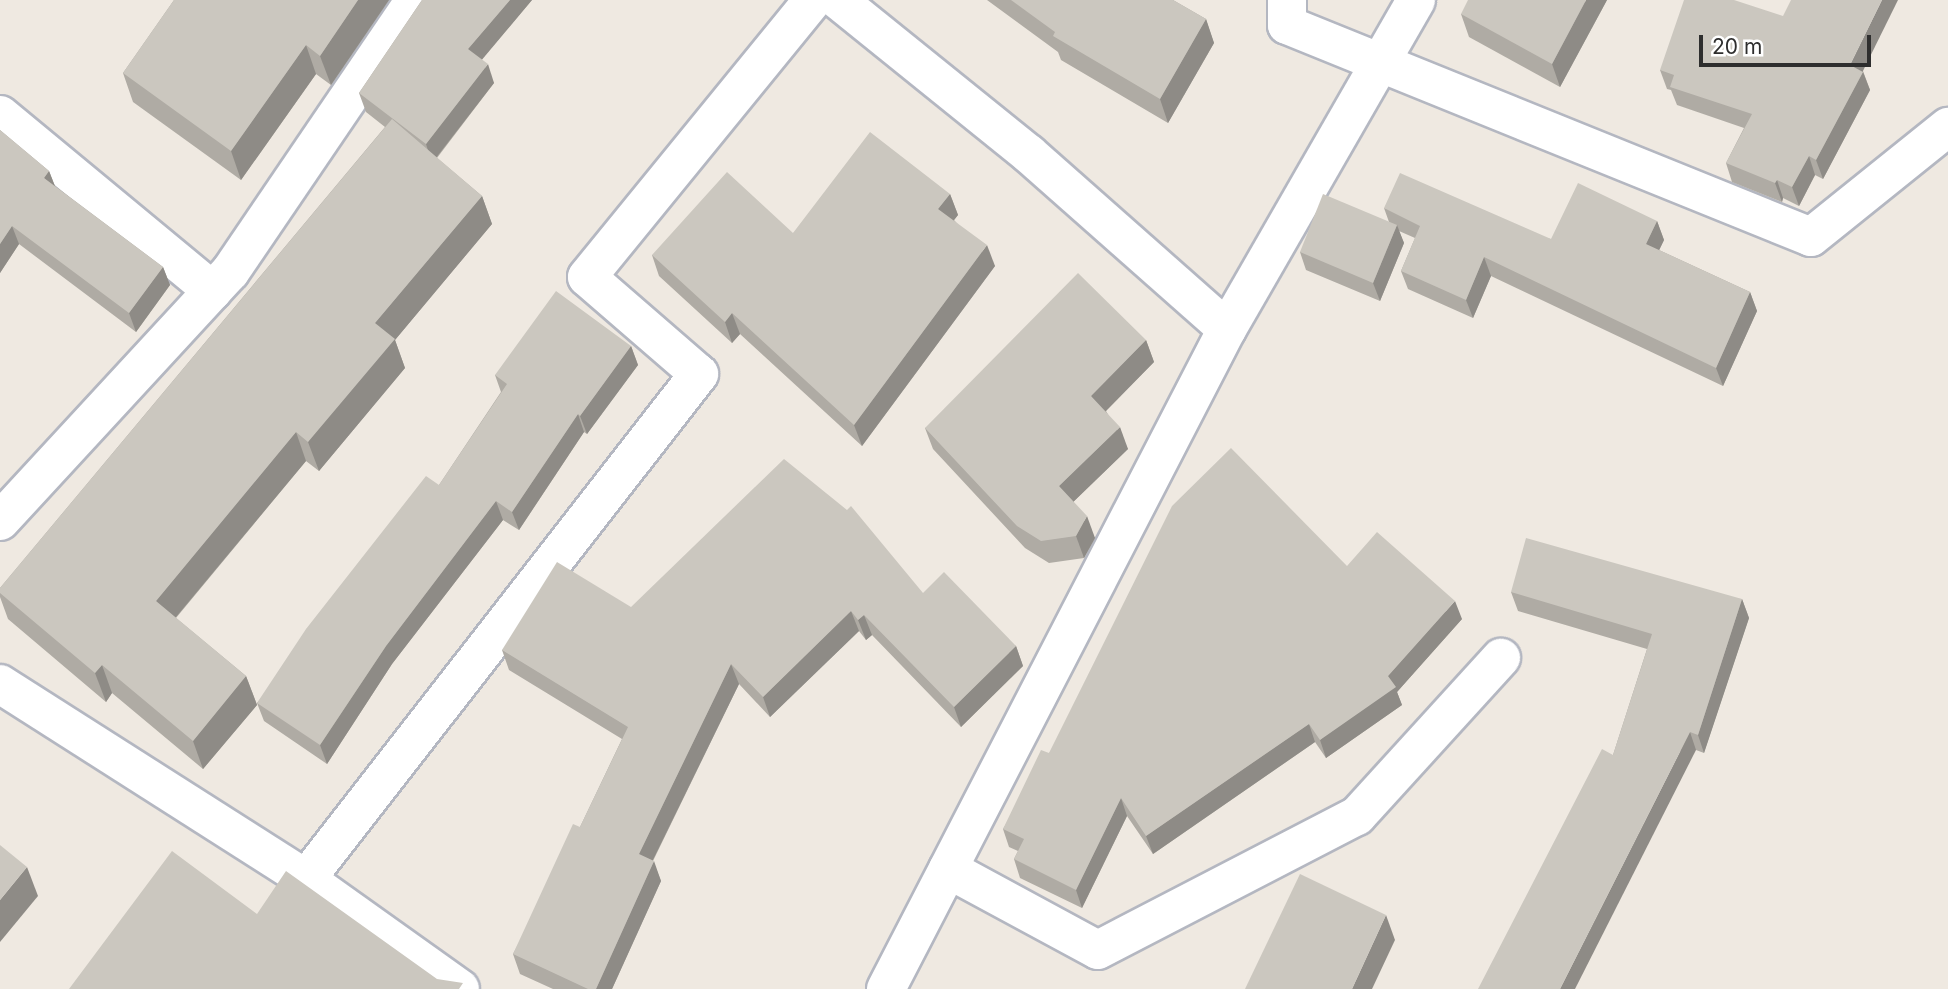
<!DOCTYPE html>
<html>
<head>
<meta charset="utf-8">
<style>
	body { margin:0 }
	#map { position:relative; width:1948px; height:989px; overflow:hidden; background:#efe9e1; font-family:Inter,sans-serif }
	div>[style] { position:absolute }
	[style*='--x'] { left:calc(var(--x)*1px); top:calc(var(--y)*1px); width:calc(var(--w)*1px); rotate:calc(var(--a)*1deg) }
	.roads { filter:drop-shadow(2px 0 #b4b7c1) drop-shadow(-2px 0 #b4b7c1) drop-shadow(0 2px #b4b7c1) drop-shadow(0 -2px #b4b7c1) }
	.street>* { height:38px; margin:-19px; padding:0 19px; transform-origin:19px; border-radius:19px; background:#fff }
	.wall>* { inset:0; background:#afaba4 }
	.shaded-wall>* { inset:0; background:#8e8b86 }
	.building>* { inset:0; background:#cbc7bf }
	span { translate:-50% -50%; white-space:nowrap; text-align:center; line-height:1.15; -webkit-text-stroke:7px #fff; paint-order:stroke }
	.scale { position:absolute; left:1699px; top:35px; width:172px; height:32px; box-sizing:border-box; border:4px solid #2e2e2e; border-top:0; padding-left:9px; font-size:21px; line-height:24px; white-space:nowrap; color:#2e2e2e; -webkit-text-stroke:5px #fff; paint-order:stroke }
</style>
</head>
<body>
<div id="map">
	<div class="roads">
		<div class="street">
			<div style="--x:838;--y:0;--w:245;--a:38.9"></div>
			<div style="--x:1029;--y:154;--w:264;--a:41.5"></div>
			<div style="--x:1287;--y:0;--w:25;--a:90"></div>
			<div style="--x:1287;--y:25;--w:565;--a:22.03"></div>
			<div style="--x:1811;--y:237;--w:176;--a:-38.8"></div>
			<div style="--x:0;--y:115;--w:276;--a:39.6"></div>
			<div style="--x:0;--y:521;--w:339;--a:-47.3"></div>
			<div style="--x:230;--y:272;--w:329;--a:-55.8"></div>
			<div style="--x:0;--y:684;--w:363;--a:32.5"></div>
			<div style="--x:306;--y:879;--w:189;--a:35.5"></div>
			<div style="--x:948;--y:869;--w:170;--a:28.4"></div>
			<div style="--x:1098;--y:950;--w:292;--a:-27.4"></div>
			<div style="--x:1357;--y:816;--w:214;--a:-47.7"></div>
			<div style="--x:306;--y:879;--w:640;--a:-52.11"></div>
			<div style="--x:699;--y:374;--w:148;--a:-139.1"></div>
			<div style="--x:587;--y:277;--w:357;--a:-50.8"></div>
			<div style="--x:886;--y:989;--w:743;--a:-62.68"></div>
			<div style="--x:1227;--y:329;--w:379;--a:-60.1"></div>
		</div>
	</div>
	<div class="wall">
		<div style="clip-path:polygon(174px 0,389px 0,331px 85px,316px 74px,241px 180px,133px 102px,123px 73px)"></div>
		<div style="clip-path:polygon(422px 0,532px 0,481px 60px,494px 83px,437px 158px,482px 196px,492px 224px,395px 340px,405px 368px,319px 471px,306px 461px,176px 618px,246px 676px,257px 705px,203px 769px,112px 693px,106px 702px,8px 619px,0 597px,0 588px,385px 127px,366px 112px,359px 93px)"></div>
		<div style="clip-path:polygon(987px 0,1173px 0,1206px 19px,1214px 43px,1168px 123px,1061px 60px,1058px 52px)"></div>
		<div style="clip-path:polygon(1607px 0,1560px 87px,1469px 37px,1461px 14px)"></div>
		<div style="clip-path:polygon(1660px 70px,1863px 71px,1870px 90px,1823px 179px,1815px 175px,1799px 206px,1783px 198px,1782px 202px,1732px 182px,1726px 163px,1744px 128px,1677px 105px,1671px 90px,1667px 89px)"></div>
		<div style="clip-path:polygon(0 130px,49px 171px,55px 186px,163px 267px,170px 285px,136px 332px,19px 244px,0 273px)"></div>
		<div style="clip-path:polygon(950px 194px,958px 215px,954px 220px,995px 266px,862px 446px,740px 334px,732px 343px,659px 276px,652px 255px,793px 233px)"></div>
		<div style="clip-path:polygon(1384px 208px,1551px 239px,1657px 221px,1664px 240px,1659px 250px,1750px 292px,1757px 311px,1723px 386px,1491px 276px,1473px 318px,1408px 289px,1401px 271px,1415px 238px,1399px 231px,1404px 243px,1380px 301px,1306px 270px,1300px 252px,1389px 222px)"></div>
		<div style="clip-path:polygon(1146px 340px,1154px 362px,1106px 411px,1128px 449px,1073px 502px,1095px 538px,1084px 558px,1049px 563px,1025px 548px,933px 449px,925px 428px)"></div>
		<div style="clip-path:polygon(631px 346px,638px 365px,587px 434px,584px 432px,519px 530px,503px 520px,392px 664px,327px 764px,264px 721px,257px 703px,439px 485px,501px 392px,495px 375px)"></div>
		<div style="clip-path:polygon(1347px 566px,1462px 619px,1397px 692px,1402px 705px,1326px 758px,1315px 742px,1153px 854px,1127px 816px,1082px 908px,1020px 878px,1014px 859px,1018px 851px,1009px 847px,1003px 829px,1049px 753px)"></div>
		<div style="clip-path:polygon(1511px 592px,1742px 599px,1749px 618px,1704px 753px,1696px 750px,1613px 755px,1647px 649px,1518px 611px)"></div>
		<div style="clip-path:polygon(923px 593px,1016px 646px,1023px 666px,961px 727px,872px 635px,866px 640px,859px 631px,770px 717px,739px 684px,653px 861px,661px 881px,612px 989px,553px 989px,520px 974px,513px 954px,580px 827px,622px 739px,509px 670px,502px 650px,631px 607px)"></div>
	</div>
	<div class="shaded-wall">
		<div style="clip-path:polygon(358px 0,389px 0,331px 85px,320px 56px)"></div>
		<div style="clip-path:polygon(510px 0,532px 0,475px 68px,468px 49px)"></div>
		<div style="clip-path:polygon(1586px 0,1607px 0,1560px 87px,1552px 64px)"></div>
		<div style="clip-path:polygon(1882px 0,1898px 0,1857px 83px,1850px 65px)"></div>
		<div style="clip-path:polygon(1206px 19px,1214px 43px,1168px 123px,1160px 99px)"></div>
		<div style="clip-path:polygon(306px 45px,316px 74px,241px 180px,231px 151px)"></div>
		<div style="clip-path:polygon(488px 64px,494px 83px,432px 163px,426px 144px)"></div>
		<div style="clip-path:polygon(1863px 72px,1870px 90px,1823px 179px,1816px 160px)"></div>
		<div style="clip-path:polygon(1809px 156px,1815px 175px,1799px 206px,1792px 187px)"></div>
		<div style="clip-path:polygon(49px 171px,56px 189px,44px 178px)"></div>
		<div style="clip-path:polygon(1777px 180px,1783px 198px,1782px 202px,1775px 183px)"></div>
		<div style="clip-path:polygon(950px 194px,958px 215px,946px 230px,938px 209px)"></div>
		<div style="clip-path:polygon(482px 196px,492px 224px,395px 340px,405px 368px,319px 471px,308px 442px,375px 323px)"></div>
		<div style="clip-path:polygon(1657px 221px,1664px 240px,1653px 263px,1646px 244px)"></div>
		<div style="clip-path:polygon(1397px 225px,1404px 243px,1380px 301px,1373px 283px)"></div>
		<div style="clip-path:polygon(12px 226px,19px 244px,0 273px,0 244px)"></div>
		<div style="clip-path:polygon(987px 245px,995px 266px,862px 446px,854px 425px)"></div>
		<div style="clip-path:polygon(1484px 257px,1491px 276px,1473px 318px,1466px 300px)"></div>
		<div style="clip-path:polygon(163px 267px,170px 285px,136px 332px,129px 313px)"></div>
		<div style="clip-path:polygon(1750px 292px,1757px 311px,1723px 386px,1716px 368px)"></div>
		<div style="clip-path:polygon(732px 313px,740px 334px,732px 343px,725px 322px)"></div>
		<div style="clip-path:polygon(1146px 340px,1154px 362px,1099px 418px,1091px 396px)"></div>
		<div style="clip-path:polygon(631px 346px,638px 365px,587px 434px,580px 416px)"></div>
		<div style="clip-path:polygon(578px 414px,584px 432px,519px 530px,512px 512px)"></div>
		<div style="clip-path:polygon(1120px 427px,1128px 449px,1067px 508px,1059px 486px)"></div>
		<div style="clip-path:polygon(296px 432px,306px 461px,166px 629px,156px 601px)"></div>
		<div style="clip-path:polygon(496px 501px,503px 520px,392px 664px,327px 764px,320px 745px,386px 646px)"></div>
		<div style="clip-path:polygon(1087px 516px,1095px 538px,1084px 558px,1076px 536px)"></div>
		<div style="clip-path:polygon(1742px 599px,1749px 618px,1704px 753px,1698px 735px)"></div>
		<div style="clip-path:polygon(1455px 601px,1462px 619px,1397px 692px,1402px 705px,1326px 758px,1320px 740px,1388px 676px)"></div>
		<div style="clip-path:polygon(851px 611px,859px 631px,770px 717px,763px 697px)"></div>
		<div style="clip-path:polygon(864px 615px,872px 635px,866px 640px,858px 620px)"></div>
		<div style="clip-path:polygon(1016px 646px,1023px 666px,961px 727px,954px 707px)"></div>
		<div style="clip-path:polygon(731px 664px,739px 684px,646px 874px,639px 854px)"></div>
		<div style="clip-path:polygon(102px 665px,112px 693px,106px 702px,95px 673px)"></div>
		<div style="clip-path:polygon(246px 676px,257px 705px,203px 769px,193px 741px)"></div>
		<div style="clip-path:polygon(1309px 724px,1315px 742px,1153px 854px,1146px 836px)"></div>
		<div style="clip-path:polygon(1690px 732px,1696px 750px,1575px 989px,1560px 989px)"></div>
		<div style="clip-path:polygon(1121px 798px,1127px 816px,1082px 908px,1076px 890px)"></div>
		<div style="clip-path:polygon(654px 861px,661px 881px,612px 989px,596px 989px)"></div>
		<div style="clip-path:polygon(27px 867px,38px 896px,0 942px,0 900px)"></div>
		<div style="clip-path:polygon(1386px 915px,1395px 940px,1372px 989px,1352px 989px)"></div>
	</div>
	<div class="building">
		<div style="clip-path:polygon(174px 0,358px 0,320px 56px,306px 45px,231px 151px,123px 73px)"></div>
		<div style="clip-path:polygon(422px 0,510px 0,468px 49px,488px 64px,426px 144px,359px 93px)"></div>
		<div style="clip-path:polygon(1011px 0,1173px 0,1206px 19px,1160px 99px,1053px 36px,1055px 32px)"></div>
		<div style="clip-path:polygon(1468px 0,1586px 0,1552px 64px,1461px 14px)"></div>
		<div style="clip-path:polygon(1684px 0,1734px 0,1783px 16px,1791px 0,1882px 0,1850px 65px,1863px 72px,1816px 160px,1809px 156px,1792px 187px,1777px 180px,1775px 183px,1726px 163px,1752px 114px,1670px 87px,1674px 75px,1660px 70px)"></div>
		<div style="clip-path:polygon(392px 119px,482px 196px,375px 323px,395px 339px,308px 442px,296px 432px,156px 601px,246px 676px,193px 741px,102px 665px,95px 673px,0 593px,0 588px)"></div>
		<div style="clip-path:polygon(0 130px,49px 171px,44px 178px,163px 267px,129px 313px,12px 226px,0 244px)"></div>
		<div style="clip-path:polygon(870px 132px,950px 194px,938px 209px,987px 245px,854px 425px,732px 313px,725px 322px,652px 255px,727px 172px,793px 233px)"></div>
		<div style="clip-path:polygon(1400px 173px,1551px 239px,1578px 183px,1657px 221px,1646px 244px,1750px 292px,1716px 368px,1484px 257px,1466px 300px,1401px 271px,1420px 226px,1384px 208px)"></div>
		<div style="clip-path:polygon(1323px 194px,1397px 225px,1373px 283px,1300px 252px)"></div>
		<div style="clip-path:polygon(1078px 273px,1146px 340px,1091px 396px,1120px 427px,1059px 486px,1087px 516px,1076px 536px,1041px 541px,1017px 526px,925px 428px)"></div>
		<div style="clip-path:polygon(556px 291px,631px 346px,580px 416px,578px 414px,512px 512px,496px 501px,386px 646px,320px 745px,257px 703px,306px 629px,426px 476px,439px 485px,507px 384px,495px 375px)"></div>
		<div style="clip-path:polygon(1231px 448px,1347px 566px,1377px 532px,1455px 601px,1388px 676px,1396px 687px,1320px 740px,1309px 724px,1146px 836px,1121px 798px,1076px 890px,1014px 859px,1024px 839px,1003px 829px,1041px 750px,1049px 753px,1172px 506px)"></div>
		<div style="clip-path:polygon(784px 459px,847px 510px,851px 506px,923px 593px,944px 572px,1016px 646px,954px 707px,864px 615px,858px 620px,851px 611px,763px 697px,731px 664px,639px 854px,654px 861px,596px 989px,588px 989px,513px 954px,573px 824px,580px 827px,628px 727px,502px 650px,557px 562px,631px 607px)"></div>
		<div style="clip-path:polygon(1526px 538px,1742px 599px,1698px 735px,1690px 732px,1560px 989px,1478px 989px,1602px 749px,1613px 755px,1652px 634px,1511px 592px)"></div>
		<div style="clip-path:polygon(0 845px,27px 867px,0 900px)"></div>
		<div style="clip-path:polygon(172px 851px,257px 914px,286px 871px,437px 979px,463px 983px,459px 989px,69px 989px)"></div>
		<div style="clip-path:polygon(1300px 874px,1386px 915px,1352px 989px,1245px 989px)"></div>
	</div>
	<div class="scale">20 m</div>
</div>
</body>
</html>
